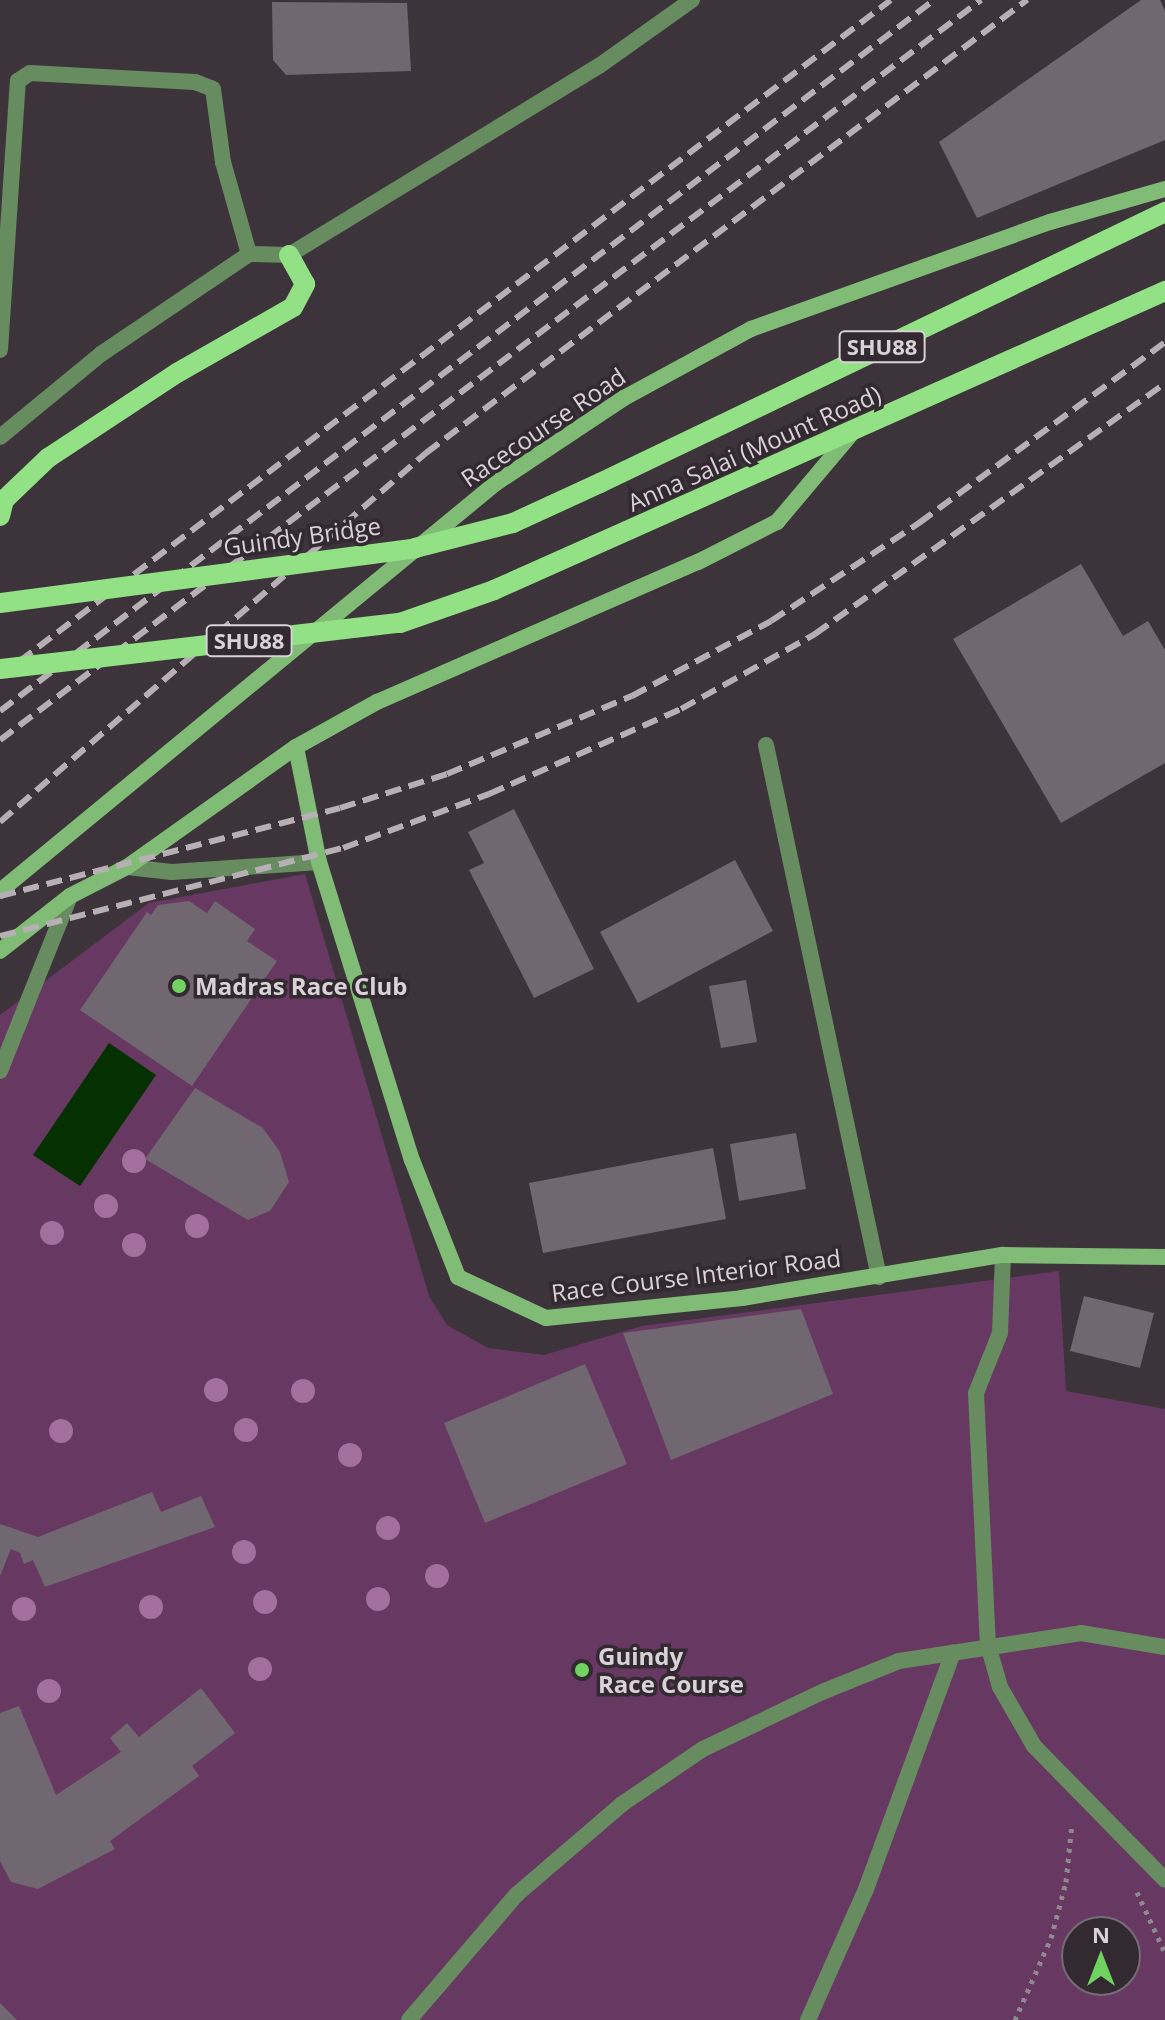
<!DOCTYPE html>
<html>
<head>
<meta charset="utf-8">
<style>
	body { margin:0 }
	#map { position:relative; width:1165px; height:2020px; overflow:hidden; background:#3d333b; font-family:"Open Sans",sans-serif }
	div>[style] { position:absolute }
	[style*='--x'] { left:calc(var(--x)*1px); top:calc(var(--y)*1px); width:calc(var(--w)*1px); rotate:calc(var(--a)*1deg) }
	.green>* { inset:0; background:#673862 }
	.water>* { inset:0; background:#053000 }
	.building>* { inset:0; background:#716770 }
	.path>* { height:5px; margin-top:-2.5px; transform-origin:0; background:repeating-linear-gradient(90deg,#90888f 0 4px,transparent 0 10px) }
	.lane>* { height:16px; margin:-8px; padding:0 8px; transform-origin:8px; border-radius:8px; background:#678c60 }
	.street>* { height:16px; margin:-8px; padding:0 8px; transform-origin:8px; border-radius:8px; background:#678c60 }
	.secondary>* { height:16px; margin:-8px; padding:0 8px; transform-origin:8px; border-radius:8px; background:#80bc76 }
	.primary>* { height:20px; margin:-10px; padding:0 10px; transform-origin:10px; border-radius:10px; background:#93e185 }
	.rail>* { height:6px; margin-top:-3px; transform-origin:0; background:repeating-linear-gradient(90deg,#b6afb4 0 16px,transparent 0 24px) }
	.primary-bridge>* { height:20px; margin:-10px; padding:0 10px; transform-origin:10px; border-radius:10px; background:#93e185 }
	.trees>* { width:24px; height:24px; margin:-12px; border-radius:50%; background:#a36f9d }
	.dots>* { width:22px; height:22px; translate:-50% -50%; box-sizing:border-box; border:4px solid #322931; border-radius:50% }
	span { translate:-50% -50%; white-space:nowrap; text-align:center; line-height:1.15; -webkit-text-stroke:7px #322931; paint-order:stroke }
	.shield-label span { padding:2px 6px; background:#322931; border:2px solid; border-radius:6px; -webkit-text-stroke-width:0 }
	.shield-label { font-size:22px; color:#d9d3d8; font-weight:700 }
	.street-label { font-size:24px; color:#d9d3d8 }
	.poi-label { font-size:24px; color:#d9d3d8; font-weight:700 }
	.left { translate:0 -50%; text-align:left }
	.north { position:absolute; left:1061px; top:1916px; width:80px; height:80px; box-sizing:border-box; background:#322931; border:2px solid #756d74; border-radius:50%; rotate:0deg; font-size:22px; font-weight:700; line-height:32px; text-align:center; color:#d9d3d8 }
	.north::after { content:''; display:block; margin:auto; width:28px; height:36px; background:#70d35f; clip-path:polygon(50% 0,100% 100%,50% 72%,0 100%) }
</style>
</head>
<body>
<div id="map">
	<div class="green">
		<div style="clip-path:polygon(evenodd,305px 874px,429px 1296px,447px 1325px,488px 1348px,544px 1355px,642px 1326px,1059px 1271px,1066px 1391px,1165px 1409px,1165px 2020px,0 2020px,0 1015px,149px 903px,305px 874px,1077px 1932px,1125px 1932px,1125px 1980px,1077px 1980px,1077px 1932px)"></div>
	</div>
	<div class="water">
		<div style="clip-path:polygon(109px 1043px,156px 1075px,80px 1186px,33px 1155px)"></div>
	</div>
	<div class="building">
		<div style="clip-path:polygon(1141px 0,1160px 0,1165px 11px,1165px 140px,977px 218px,939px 142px)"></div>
		<div style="clip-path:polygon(272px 2px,407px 3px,411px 71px,286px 75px,273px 60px)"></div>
		<div style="clip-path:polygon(1081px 564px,1123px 636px,1148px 621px,1165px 650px,1165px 763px,1061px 823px,953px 639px)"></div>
		<div style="clip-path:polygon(514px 809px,594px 969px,534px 998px,469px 870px,484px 863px,468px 832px)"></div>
		<div style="clip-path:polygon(735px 860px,773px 931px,638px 1003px,600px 932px)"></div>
		<div style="clip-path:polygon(189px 901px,207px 913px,215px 901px,255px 929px,247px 941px,277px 961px,192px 1086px,80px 1010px,147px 912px,151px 915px,158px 905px)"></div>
		<div style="clip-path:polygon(746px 980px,757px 1042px,721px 1048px,709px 986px)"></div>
		<div style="clip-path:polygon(195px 1088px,263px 1128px,280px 1152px,289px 1182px,270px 1211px,248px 1220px,145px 1159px)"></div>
		<div style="clip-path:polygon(796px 1133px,806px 1189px,739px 1201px,730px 1144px)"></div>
		<div style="clip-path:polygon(713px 1148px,726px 1219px,543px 1253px,529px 1183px)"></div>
		<div style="clip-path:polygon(1084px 1296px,1154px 1313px,1140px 1368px,1070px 1351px)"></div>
		<div style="clip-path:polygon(801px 1309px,833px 1394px,671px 1460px,623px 1333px)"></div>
		<div style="clip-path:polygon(585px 1364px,627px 1464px,485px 1523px,444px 1423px)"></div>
		<div style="clip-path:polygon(152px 1492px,161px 1512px,201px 1496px,215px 1527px,45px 1587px,33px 1560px,24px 1564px,20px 1553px,11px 1549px,0 1576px,0 1524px,38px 1537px)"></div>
		<div style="clip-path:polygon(201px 1688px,235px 1733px,192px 1766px,199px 1776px,110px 1841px,115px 1849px,38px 1889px,11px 1882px,0 1861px,0 1713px,19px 1706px,56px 1795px,121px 1752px,110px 1738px,127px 1723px,139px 1737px)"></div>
		<div style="clip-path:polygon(0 2003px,17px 2020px,0 2020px)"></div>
	</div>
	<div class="path">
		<div style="--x:1137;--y:1892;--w:67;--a:65.3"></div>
		<div style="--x:1015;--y:2020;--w:90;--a:-66.3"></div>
		<div style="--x:1051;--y:1938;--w:58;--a:-75"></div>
		<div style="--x:1066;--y:1882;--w:59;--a:-84.2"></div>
	</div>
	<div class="lane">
		<div style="--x:0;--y:350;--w:270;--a:-86.2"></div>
		<div style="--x:18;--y:81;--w:14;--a:-34"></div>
		<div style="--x:30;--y:73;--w:165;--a:3.1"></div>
		<div style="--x:195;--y:82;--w:19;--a:21"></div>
		<div style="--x:213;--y:89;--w:74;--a:82.2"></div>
		<div style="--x:223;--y:162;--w:96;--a:74.2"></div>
		<div style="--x:127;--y:867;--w:45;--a:6.3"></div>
		<div style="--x:172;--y:872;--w:147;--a:-3.9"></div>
		<div style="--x:1003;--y:1255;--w:78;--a:92.2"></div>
		<div style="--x:1000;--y:1333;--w:65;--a:111.8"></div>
		<div style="--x:976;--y:1393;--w:252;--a:87.3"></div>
		<div style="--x:988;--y:1645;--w:44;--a:74.1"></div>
		<div style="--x:1000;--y:1687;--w:68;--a:60"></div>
		<div style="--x:1034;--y:1746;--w:187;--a:45.6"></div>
		<div style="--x:409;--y:2020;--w:165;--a:-49.4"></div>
		<div style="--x:516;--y:1895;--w:140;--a:-40.6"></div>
		<div style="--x:622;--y:1804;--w:98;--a:-34.2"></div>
		<div style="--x:703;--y:1749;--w:132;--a:-25.6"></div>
		<div style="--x:822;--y:1692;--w:83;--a:-21.9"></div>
		<div style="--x:899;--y:1661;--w:184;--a:-8.7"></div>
		<div style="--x:1081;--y:1633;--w:85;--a:9.5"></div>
		<div style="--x:808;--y:2020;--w:143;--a:-66.1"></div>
		<div style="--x:866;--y:1889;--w:252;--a:-69.8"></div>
	</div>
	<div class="street">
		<div style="--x:0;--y:437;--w:131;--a:-39.4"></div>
		<div style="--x:101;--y:354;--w:179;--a:-34"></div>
		<div style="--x:249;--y:254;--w:40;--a:1.4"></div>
		<div style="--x:289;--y:255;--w:363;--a:-31.4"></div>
		<div style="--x:599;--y:66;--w:114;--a:-35.4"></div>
		<div style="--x:766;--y:745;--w:544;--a:78.01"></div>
		<div style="--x:0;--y:1071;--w:188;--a:-68.2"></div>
	</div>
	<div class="secondary">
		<div style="--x:296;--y:747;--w:117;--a:78.7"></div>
		<div style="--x:319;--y:862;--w:312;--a:72.7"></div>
		<div style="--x:412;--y:1160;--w:126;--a:68.5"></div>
		<div style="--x:458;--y:1277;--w:97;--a:25"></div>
		<div style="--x:546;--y:1318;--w:197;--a:-5.8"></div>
		<div style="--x:742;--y:1298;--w:265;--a:-9.4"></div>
		<div style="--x:1003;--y:1255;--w:162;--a:0.7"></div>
		<div style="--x:0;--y:891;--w:642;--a:-39.44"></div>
		<div style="--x:496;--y:483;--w:154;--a:-33.6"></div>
		<div style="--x:624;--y:398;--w:145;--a:-28.5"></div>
		<div style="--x:751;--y:329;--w:318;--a:-19.7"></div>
		<div style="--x:1050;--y:222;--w:120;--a:-16"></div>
		<div style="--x:0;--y:951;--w:89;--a:-38.2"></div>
		<div style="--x:70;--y:896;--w:64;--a:-27"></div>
		<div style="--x:127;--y:867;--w:207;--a:-35.4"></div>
		<div style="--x:296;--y:747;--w:93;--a:-29.1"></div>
		<div style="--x:377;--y:702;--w:350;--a:-23.6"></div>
		<div style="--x:698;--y:562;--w:89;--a:-26.9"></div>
		<div style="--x:777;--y:522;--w:115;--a:-49.9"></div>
	</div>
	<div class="primary">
		<div style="--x:600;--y:483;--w:627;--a:-25.62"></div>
		<div style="--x:0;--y:516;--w:16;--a:-76"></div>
		<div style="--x:4;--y:500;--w:61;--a:-43.7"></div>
		<div style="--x:48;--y:458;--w:154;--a:-33.4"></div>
		<div style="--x:177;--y:373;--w:133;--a:-29.6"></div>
		<div style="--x:293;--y:307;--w:26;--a:-62"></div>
		<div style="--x:305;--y:284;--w:33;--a:-119"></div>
		<div style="--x:494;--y:590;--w:735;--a:-24.02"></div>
	</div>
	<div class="rail">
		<div style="--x:0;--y:676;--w:1118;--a:-37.19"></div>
		<div style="--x:0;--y:711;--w:1174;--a:-37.28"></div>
		<div style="--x:0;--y:740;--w:1229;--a:-37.03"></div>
		<div style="--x:0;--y:822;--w:564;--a:-40.9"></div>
		<div style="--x:426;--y:453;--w:753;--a:-37.01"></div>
		<div style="--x:0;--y:896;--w:351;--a:-14.5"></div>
		<div style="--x:340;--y:808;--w:112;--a:-17.6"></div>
		<div style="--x:447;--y:774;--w:201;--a:-22.9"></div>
		<div style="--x:632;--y:696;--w:158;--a:-28.3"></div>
		<div style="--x:771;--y:621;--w:178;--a:-33.5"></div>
		<div style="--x:919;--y:523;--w:305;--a:-36.3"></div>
		<div style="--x:0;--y:936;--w:354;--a:-14.4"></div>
		<div style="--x:343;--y:848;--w:156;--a:-20.3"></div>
		<div style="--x:489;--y:794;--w:210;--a:-23.9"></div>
		<div style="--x:681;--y:709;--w:154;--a:-29.2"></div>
		<div style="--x:815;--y:634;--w:431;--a:-35.6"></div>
	</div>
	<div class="primary-bridge">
		<div style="--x:0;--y:603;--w:419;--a:-7.5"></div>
		<div style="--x:415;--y:548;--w:101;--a:-14.3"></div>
		<div style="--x:513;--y:523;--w:96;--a:-24.7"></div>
		<div style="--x:0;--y:669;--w:403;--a:-6.6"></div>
		<div style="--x:400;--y:623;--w:100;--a:-19.3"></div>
	</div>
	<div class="trees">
		<div style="left:134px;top:1161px"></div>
		<div style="left:106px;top:1206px"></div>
		<div style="left:197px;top:1226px"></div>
		<div style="left:52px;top:1233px"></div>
		<div style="left:134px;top:1245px"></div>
		<div style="left:216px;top:1390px"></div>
		<div style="left:303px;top:1391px"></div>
		<div style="left:246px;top:1430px"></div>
		<div style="left:61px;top:1431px"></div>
		<div style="left:350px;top:1455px"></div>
		<div style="left:388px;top:1528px"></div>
		<div style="left:244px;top:1552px"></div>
		<div style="left:437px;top:1576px"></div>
		<div style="left:378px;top:1599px"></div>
		<div style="left:265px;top:1602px"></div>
		<div style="left:151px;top:1607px"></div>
		<div style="left:24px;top:1609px"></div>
		<div style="left:260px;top:1669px"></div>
		<div style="left:49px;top:1691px"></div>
	</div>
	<div class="dots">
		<div style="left:179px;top:986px;background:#70d35f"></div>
		<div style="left:582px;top:1670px;background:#70d35f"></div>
	</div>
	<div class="shield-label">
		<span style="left:882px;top:347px">SHU88</span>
		<span style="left:249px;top:641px">SHU88</span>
	</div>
	<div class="street-label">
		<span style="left:543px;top:427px;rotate:-34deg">Racecourse Road</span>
		<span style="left:754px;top:448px;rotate:-24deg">Anna Salai (Mount Road)</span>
		<span style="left:302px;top:536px;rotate:-8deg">Guindy Bridge</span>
		<span style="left:696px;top:1275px;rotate:-7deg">Race Course Interior Road</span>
	</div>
	<div class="poi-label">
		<span class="left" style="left:195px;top:986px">Madras Race Club</span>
		<span class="left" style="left:598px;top:1670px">Guindy<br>Race Course</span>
	</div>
	<div class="north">N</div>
</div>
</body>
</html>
